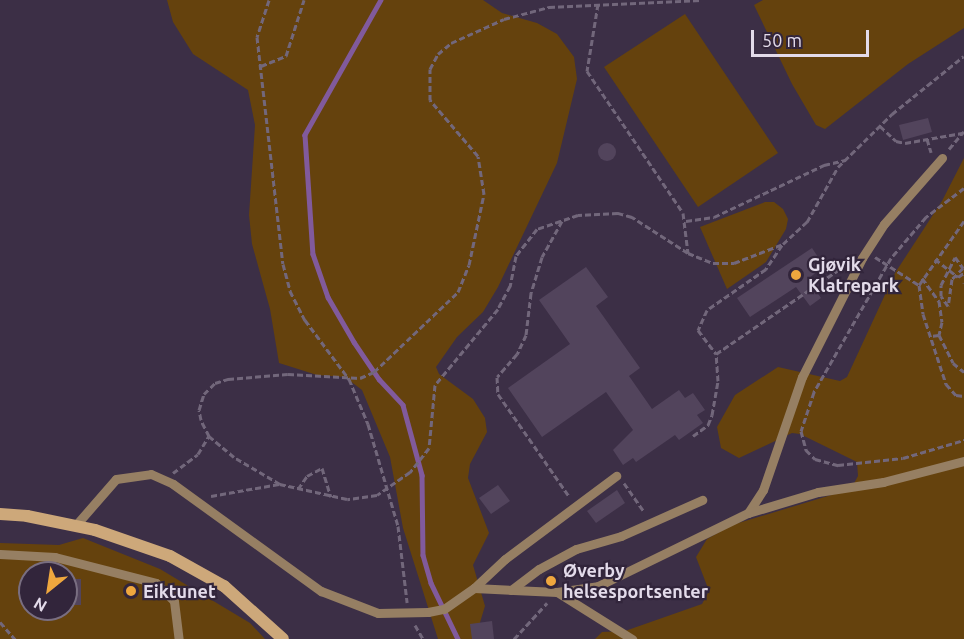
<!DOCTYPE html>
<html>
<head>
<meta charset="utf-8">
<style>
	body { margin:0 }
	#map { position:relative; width:964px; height:639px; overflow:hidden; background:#3c2f46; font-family:Ubuntu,sans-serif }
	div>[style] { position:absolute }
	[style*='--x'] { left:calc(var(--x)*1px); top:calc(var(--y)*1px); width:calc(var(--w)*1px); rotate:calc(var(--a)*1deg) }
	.green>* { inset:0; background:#65420d }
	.stream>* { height:4.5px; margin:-2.25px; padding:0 2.25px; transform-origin:2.25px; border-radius:2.25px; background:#815a9c }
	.building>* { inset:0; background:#52445c }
	.round { border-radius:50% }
	.path>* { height:3px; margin-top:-1.5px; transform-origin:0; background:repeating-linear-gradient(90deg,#72677b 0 6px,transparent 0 9px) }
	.lane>* { height:9px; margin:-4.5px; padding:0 4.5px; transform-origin:4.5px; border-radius:4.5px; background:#967f63 }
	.secondary>* { height:12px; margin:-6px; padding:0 6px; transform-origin:6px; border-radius:6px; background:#cda87a }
	.dots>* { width:16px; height:16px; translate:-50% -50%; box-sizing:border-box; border:3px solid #32253b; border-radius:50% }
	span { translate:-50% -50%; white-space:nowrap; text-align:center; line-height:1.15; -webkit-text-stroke:4.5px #32253b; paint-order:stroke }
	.poi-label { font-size:18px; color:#e3dbea; font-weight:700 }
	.left { translate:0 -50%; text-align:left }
	.north { position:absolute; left:18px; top:561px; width:60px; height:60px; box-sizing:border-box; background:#32253b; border:2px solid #796e81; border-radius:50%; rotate:210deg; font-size:16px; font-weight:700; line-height:24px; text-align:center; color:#e3dbea }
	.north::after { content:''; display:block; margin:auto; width:21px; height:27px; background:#efa73e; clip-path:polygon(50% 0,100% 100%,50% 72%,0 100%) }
	.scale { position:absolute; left:751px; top:30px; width:118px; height:27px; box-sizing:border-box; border:3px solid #e3dbea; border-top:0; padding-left:8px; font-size:18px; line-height:21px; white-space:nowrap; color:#e3dbea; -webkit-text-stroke:4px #32253b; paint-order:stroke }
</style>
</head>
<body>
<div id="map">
	<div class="green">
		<div style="clip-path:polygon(167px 0,483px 0,502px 13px,537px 23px,557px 34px,574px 57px,577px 79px,557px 163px,498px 287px,483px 312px,457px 337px,436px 367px,439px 374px,473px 399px,485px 418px,487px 432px,470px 464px,468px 478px,489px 533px,473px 565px,485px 606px,475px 639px,438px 639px,403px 528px,390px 457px,362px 390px,345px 377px,317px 375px,279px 363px,270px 309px,252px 244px,249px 215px,255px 125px,248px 90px,193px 54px,173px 22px)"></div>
		<div style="clip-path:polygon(763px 0,964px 0,964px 28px,908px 64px,825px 129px,816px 125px,792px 84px,754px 5px)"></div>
		<div style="clip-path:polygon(685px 14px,778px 153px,698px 207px,604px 67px)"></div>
		<div style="clip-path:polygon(964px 158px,964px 639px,595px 639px,602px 632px,625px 631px,702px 604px,709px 591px,696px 557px,707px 539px,732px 525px,851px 489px,858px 476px,857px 462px,800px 434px,792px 433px,739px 458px,721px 448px,717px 427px,735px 395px,778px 367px,840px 381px,847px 377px,895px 273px,942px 201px)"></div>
		<div style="clip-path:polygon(765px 202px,774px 202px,783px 209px,788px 219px,786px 229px,766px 262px,727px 289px,700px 227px)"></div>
		<div style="clip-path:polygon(evenodd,83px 538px,160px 569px,250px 623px,265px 639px,0 639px,0 543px,59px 545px,83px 538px,30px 573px,66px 573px,66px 609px,30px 609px,30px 573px)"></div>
	</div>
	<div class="stream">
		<div style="--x:381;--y:0;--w:155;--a:119.4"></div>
		<div style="--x:305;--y:135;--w:119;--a:86.2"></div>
		<div style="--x:313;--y:254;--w:46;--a:70.8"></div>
		<div style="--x:328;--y:297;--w:52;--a:60"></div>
		<div style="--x:354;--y:342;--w:45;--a:56"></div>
		<div style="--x:379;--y:379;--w:35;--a:47"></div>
		<div style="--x:403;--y:405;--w:73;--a:74.8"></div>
		<div style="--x:422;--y:475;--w:80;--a:89.3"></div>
		<div style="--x:423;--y:555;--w:29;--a:74"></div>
		<div style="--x:431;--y:583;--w:62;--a:64.3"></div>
	</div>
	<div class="building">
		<div style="clip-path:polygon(928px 118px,932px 132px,903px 140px,899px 125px)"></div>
		<div class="round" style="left:598px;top:143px;width:18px;height:18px"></div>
		<div style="clip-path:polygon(812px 248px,824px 266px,808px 279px,821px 298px,810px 306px,796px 287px,750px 317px,737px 298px)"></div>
		<div style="clip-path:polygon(586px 267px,608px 297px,596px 306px,640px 368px,629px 376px,652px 409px,679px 390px,685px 398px,693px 393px,705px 410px,697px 415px,703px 423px,679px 440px,675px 435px,636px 462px,633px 458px,623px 465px,613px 450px,633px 430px,606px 392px,542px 437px,508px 388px,570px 344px,539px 300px)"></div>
		<div style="clip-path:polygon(498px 485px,510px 501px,491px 514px,479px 498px)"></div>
		<div style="clip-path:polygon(617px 490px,625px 503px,596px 523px,587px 511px)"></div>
		<div style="clip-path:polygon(66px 579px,81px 579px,81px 605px,66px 605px)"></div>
		<div style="clip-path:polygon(492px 621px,494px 639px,472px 639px,470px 624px)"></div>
	</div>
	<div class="path">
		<div style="--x:269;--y:0;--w:39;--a:108"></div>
		<div style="--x:257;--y:37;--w:228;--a:83.5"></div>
		<div style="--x:283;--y:264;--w:28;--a:75"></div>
		<div style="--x:290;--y:291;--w:33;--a:63"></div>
		<div style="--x:305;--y:320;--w:74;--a:53.3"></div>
		<div style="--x:349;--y:379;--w:49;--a:67.1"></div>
		<div style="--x:368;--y:424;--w:106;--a:73.6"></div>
		<div style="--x:398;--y:526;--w:77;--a:83.2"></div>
		<div style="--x:598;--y:4;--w:68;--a:99.3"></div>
		<div style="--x:587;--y:71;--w:171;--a:55.9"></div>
		<div style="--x:683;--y:213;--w:40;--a:82.9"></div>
		<div style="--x:688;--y:253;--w:27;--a:22"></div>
		<div style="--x:713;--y:263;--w:21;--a:0"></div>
		<div style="--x:734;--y:263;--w:53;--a:-21.2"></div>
		<div style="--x:783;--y:244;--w:33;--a:-43"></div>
		<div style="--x:807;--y:222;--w:63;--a:-60.6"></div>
		<div style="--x:838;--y:167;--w:76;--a:-44.5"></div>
		<div style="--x:892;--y:114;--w:92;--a:-38.9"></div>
		<div style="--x:261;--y:66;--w:27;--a:-22"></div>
		<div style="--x:286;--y:56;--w:59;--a:-72.2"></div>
		<div style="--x:880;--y:126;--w:22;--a:43"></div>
		<div style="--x:896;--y:141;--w:9;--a:13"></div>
		<div style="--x:905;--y:143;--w:58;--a:-10"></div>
		<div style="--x:927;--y:139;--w:14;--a:73"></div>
		<div style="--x:949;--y:149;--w:23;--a:-50"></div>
		<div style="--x:964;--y:188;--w:48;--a:142.7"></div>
		<div style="--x:926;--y:217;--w:54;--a:130.5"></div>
		<div style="--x:891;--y:258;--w:155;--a:119.9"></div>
		<div style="--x:814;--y:392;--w:41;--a:108.4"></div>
		<div style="--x:801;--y:431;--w:20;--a:75"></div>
		<div style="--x:806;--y:450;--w:13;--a:45"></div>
		<div style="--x:815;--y:459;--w:24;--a:15"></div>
		<div style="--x:838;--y:465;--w:65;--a:-6.1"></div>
		<div style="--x:903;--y:458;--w:64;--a:-16.4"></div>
		<div style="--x:562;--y:221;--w:41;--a:119.1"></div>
		<div style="--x:542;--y:257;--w:38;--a:107"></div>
		<div style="--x:531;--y:293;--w:42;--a:96.8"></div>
		<div style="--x:526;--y:335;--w:21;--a:115"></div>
		<div style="--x:517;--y:354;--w:30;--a:131"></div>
		<div style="--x:497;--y:377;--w:17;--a:87"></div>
		<div style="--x:498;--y:394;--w:124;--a:55.2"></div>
		<div style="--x:686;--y:221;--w:28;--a:-8"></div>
		<div style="--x:714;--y:217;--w:122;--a:-25.3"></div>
		<div style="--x:824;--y:165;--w:22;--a:-13"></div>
		<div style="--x:964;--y:221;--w:78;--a:125.1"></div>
		<div style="--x:919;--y:285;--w:29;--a:82"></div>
		<div style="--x:923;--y:314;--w:74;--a:71.8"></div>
		<div style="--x:946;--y:384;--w:15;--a:48"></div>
		<div style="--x:956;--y:395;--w:8;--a:7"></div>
		<div style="--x:782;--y:245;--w:29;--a:124"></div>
		<div style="--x:766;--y:269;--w:72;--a:145.2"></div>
		<div style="--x:707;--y:310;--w:22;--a:114"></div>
		<div style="--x:698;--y:330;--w:30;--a:53"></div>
		<div style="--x:716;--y:354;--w:155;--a:-34.5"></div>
		<div style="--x:688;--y:253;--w:67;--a:-147.3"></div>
		<div style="--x:632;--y:217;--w:15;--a:-164"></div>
		<div style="--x:618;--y:213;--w:40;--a:177.1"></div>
		<div style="--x:578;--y:215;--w:43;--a:161.1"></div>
		<div style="--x:537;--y:229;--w:34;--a:128"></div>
		<div style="--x:516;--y:256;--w:31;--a:101"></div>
		<div style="--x:510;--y:286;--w:26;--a:118"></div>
		<div style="--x:498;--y:309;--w:99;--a:129.7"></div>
		<div style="--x:435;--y:385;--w:63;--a:95.4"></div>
		<div style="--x:429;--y:448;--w:31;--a:128"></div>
		<div style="--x:410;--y:472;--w:40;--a:145.1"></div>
		<div style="--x:377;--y:495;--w:30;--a:172"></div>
		<div style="--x:347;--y:499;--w:69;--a:-167.4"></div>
		<div style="--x:280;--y:484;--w:53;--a:-149.6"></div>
		<div style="--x:234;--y:457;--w:33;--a:-140"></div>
		<div style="--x:209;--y:436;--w:18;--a:-117"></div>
		<div style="--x:201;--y:420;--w:10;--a:-101"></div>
		<div style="--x:199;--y:410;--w:17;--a:-73"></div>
		<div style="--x:204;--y:394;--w:16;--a:-45"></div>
		<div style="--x:215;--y:383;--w:14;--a:-17"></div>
		<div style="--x:228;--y:379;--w:60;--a:-4.8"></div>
		<div style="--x:288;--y:374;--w:72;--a:3.2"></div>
		<div style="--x:360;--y:378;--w:15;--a:-23"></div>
		<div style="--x:374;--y:372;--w:116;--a:-43.6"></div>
		<div style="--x:458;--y:292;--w:29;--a:-68"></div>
		<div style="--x:469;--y:265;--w:73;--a:-78.1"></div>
		<div style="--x:484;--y:194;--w:38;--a:-99"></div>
		<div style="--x:478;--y:156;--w:74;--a:-130.6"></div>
		<div style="--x:430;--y:100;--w:31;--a:-90"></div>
		<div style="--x:430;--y:69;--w:17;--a:-62"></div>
		<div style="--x:438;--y:54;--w:17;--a:-40"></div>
		<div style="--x:451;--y:43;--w:58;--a:-24.4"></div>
		<div style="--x:504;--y:19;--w:47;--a:-14.9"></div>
		<div style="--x:549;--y:7;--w:152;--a:-2.6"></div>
		<div style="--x:875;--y:257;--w:52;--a:32.5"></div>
		<div style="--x:955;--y:257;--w:14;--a:54"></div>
		<div style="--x:963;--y:268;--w:16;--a:135"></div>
		<div style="--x:952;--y:279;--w:27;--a:98"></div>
		<div style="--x:948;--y:306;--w:12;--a:-125"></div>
		<div style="--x:941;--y:296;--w:11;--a:-90"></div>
		<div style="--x:941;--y:285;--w:31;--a:-63"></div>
		<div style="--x:935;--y:259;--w:29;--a:38"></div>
		<div style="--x:958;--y:277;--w:7;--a:-34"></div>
		<div style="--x:922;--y:278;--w:29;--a:54"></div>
		<div style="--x:939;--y:301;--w:21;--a:82"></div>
		<div style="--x:942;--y:322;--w:13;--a:103"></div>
		<div style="--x:939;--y:335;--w:8;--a:173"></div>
		<div style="--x:964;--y:282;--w:1;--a:90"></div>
		<div style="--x:939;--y:335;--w:31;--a:63"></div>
		<div style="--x:953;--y:363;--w:14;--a:39"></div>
		<div style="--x:693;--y:436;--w:19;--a:-36"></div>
		<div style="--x:708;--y:425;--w:11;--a:-68"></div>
		<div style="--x:712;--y:415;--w:35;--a:-80"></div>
		<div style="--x:718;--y:381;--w:27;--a:-94"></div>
		<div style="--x:173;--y:473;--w:31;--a:-37"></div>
		<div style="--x:198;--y:454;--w:21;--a:-59"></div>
		<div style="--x:624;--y:483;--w:35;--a:55"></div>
		<div style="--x:298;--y:489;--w:16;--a:-55"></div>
		<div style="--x:307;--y:476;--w:17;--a:-28"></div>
		<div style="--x:322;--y:468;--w:30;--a:73"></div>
		<div style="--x:211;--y:496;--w:69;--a:-10"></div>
		<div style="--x:0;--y:622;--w:23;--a:49"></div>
		<div style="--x:415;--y:625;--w:16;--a:60"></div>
		<div style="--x:514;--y:639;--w:49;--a:-47.5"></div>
	</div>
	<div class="lane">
		<div style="--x:748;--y:513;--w:27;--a:-57"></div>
		<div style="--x:763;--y:490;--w:120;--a:-71"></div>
		<div style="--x:802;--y:377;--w:133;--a:-63.2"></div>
		<div style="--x:862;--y:258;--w:40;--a:-57.1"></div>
		<div style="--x:884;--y:224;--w:88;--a:-48.7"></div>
		<div style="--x:75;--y:526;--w:62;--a:-48.9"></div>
		<div style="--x:116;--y:479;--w:35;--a:-8"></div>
		<div style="--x:151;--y:474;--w:24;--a:24"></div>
		<div style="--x:173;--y:484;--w:183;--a:35.9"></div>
		<div style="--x:321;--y:591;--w:61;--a:21.1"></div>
		<div style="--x:378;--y:613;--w:50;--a:-1.1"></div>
		<div style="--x:428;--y:612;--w:16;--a:-11"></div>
		<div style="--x:444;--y:609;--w:37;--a:-35"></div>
		<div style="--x:474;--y:588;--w:42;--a:-43.1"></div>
		<div style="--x:505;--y:559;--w:139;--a:-36.8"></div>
		<div style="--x:0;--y:554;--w:55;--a:3.1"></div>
		<div style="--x:55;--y:557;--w:104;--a:14.4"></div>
		<div style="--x:156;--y:583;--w:25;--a:45"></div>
		<div style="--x:174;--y:601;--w:38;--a:83"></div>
		<div style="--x:474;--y:588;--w:83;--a:2.8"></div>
		<div style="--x:557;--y:592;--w:89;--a:32.1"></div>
		<div style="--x:511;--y:590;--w:35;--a:-37"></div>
		<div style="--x:539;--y:569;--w:42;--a:-28.4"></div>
		<div style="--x:576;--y:549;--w:47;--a:-16.1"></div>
		<div style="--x:621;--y:536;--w:89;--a:-24"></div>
		<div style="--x:557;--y:592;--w:41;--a:-8.3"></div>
		<div style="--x:598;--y:586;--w:167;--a:-26"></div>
		<div style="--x:748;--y:513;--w:73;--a:-16.7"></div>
		<div style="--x:818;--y:492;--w:66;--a:-8.7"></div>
		<div style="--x:883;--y:482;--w:84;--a:-14.5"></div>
	</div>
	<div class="secondary">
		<div style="--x:0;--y:514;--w:27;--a:4"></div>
		<div style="--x:27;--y:516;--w:69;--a:11.6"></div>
		<div style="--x:95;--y:530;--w:79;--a:19.1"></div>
		<div style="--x:170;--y:556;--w:62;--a:29.1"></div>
		<div style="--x:224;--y:586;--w:79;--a:41.9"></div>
	</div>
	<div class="dots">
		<div style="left:796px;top:275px;background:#efa73e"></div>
		<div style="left:551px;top:581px;background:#efa73e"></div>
		<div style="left:131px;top:591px;background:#efa73e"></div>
	</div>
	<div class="poi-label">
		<span class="left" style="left:808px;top:275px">Gjøvik<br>Klatrepark</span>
		<span class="left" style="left:563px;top:581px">Øverby<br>helsesportsenter</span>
		<span class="left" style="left:143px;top:591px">Eiktunet</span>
	</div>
	<div class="north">N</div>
	<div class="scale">50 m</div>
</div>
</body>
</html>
